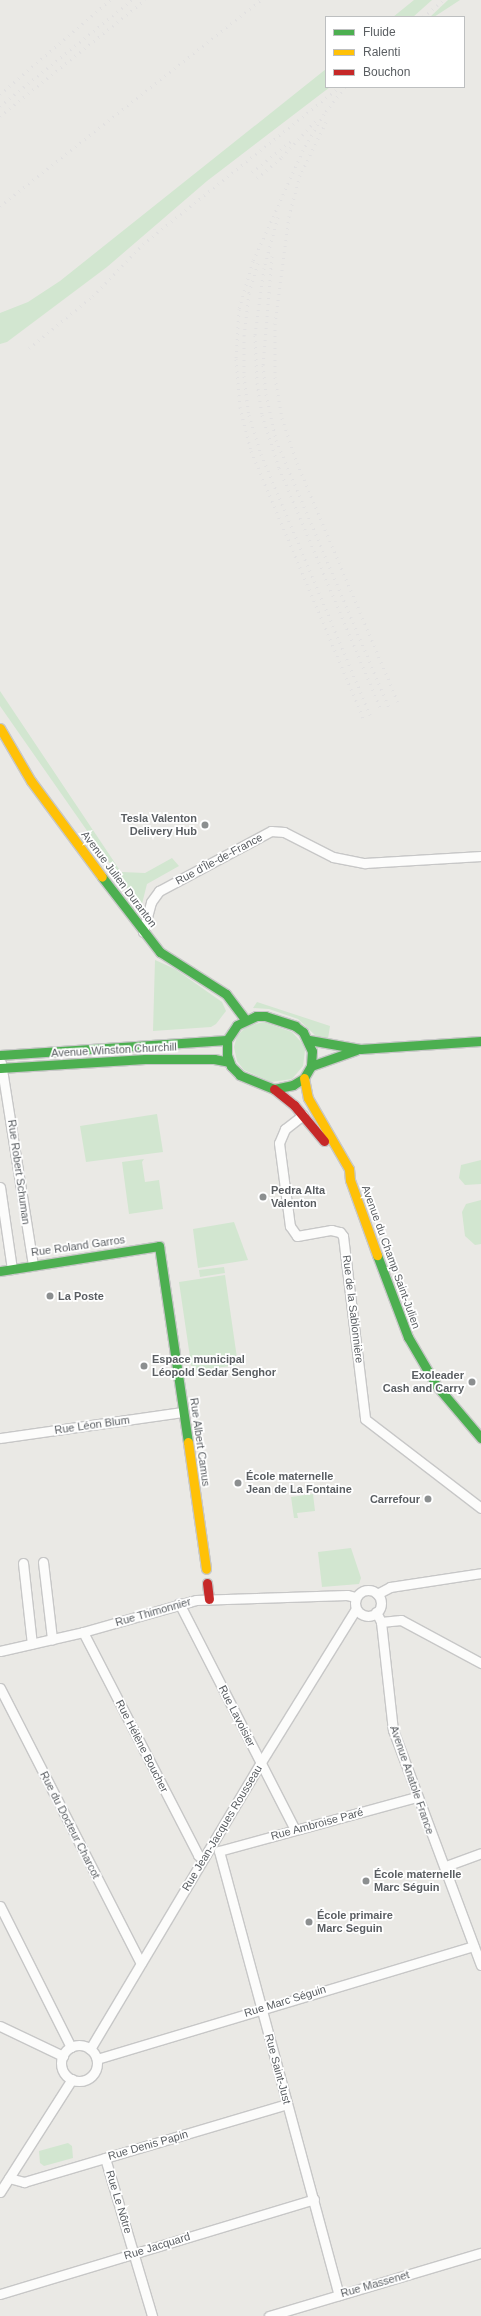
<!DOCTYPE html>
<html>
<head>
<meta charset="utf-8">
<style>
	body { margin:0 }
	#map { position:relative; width:481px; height:2316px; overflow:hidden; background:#eae9e5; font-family:Helvetica,sans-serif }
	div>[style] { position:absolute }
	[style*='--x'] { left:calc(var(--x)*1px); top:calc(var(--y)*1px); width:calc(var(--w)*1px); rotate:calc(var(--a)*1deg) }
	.green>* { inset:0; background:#d2e6d0 }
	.roads { filter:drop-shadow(1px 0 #c7c7c7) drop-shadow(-1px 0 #c7c7c7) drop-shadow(0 1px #c7c7c7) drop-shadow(0 -1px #c7c7c7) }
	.street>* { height:9px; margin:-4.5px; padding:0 4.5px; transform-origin:4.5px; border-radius:4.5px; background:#fcfcfb }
	.street>.ring { margin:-4.5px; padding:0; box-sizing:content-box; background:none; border:9px solid #fcfcfb; border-radius:50% }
	.fast>* { height:9px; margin:-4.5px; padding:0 4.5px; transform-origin:4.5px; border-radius:4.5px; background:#4caf50 }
	.slow>* { height:9px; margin:-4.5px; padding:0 4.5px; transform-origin:4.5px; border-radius:4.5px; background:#ffc107 }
	.jam>* { height:9px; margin:-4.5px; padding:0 4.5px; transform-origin:4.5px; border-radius:4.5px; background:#c62828 }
	.rail>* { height:3px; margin-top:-1.5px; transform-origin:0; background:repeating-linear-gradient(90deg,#e2e1e1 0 1px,transparent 0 6px) }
	.dots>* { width:11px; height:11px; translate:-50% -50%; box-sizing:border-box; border:2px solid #fff; border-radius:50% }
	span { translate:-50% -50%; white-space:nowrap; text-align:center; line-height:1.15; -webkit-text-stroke:3.5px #fff; paint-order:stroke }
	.poi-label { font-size:11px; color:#5a5e62; font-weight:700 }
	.right { translate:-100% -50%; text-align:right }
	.left { translate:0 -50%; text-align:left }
	.street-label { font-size:11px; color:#5a5e62 }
	.legend { position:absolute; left:325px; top:16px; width:140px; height:72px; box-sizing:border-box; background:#fff; border:1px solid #bdbfc0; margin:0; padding:5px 7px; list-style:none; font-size:12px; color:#5a5e62 }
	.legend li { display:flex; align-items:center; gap:8px; height:20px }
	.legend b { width:20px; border:1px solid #bdbfc0 }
</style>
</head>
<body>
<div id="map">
	<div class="green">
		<div style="clip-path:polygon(414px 0,432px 0,413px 17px,393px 17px)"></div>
		<div style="clip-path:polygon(448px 0,460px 0,434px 17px,430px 17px)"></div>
		<div style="clip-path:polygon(326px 69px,326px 87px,330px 87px,207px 181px,107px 267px,7px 342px,0 344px,0 313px,28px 302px,60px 281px)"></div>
		<div style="clip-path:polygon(0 691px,121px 872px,145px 873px,172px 858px,179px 866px,147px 884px,141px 908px,0 706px)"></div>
		<div style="clip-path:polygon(155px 960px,175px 969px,222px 1002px,226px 1011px,216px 1024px,211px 1027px,153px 1031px)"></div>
		<div style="clip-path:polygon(257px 1002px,330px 1026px,328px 1039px,316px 1036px,298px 1019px,269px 1009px,253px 1008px)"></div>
		<div style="clip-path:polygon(264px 1022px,292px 1032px,302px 1043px,305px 1050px,303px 1066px,292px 1079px,271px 1082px,244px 1070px,237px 1061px,234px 1047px,237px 1036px,247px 1026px)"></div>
		<div style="clip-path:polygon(157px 1114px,163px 1152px,86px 1162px,80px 1126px)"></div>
		<div style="clip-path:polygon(144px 1159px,142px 1162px,145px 1182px,159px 1180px,163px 1209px,129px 1214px,122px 1162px)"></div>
		<div style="clip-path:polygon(481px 1160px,481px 1184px,465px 1185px,459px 1178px,461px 1165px)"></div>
		<div style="clip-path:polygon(481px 1200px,481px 1244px,475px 1245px,465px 1236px,462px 1212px,466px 1204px)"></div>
		<div style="clip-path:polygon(234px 1222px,248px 1260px,198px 1268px,193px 1229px)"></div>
		<div style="clip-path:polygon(224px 1267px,225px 1273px,200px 1277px,199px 1270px)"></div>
		<div style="clip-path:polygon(225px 1275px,238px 1365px,192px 1371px,179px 1282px)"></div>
		<div style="clip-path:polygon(313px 1494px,315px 1511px,297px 1513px,298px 1518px,294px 1518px,291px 1497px)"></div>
		<div style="clip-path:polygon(351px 1548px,361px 1578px,359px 1584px,322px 1587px,318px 1552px)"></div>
		<div style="clip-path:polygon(68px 2143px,72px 2146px,73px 2158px,44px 2166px,40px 2163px,39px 2151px)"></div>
	</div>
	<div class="roads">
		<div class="street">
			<div style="--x:143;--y:932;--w:31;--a:-75"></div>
			<div style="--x:151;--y:902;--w:14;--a:-54"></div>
			<div style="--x:159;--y:891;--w:127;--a:-28.2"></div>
			<div style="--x:271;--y:831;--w:13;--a:4"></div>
			<div style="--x:284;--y:832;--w:55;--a:27"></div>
			<div style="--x:333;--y:857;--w:33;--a:11"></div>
			<div style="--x:365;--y:863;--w:116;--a:-3.5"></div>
			<div style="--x:1;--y:1063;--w:205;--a:81"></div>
			<div style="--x:303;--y:1115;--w:23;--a:142"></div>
			<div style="--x:285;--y:1129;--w:15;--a:113"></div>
			<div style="--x:279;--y:1143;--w:84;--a:82.5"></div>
			<div style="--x:290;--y:1226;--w:12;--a:55"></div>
			<div style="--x:297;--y:1236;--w:35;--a:-10"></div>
			<div style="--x:331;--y:1230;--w:9;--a:13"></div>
			<div style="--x:340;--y:1232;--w:5;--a:53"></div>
			<div style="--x:343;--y:1236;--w:184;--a:83.1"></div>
			<div style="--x:365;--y:1419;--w:146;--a:37.5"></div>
			<div style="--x:0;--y:1187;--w:83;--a:81.7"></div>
			<div style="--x:0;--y:1438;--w:185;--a:-8.1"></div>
			<div style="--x:43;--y:1562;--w:78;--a:83.3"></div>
			<div style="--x:23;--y:1563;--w:81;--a:83.7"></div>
			<div class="ring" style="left:355px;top:1590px;width:17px;height:17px"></div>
			<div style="--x:377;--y:1594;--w:15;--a:-28"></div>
			<div style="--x:390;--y:1587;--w:92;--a:-8.7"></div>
			<div style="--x:179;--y:1603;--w:255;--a:62.9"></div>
			<div style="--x:376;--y:1612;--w:11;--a:63"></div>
			<div style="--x:381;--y:1622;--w:109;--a:83.7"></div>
			<div style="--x:393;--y:1730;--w:251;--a:69.5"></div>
			<div style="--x:381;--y:1622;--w:20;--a:-6"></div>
			<div style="--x:401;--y:1620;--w:91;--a:28.3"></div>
			<div style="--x:83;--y:1632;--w:251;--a:62.7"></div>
			<div style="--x:198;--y:1855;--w:6;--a:39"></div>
			<div style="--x:0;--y:1651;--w:85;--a:-12.9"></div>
			<div style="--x:83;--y:1632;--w:117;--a:-15.8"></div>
			<div style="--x:196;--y:1600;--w:151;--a:-1.9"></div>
			<div style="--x:347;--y:1595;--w:9;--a:13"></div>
			<div style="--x:0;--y:1688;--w:309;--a:62.9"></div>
			<div style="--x:219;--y:1851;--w:460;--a:74.9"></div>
			<div style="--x:219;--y:1851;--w:204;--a:-15.3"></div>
			<div style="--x:446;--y:1866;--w:37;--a:-20"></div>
			<div style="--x:0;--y:1906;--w:158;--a:63.3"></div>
			<div style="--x:0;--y:2026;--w:70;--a:25.5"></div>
			<div class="ring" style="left:61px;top:2045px;width:27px;height:27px"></div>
			<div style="--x:90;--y:2049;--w:334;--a:-59.2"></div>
			<div style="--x:261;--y:1762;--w:180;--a:-58.2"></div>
			<div style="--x:97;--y:2059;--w:393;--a:-16.7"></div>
			<div style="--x:105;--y:2158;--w:165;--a:73.4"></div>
			<div style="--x:9;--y:2178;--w:16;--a:15"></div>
			<div style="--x:24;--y:2182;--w:274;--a:-16.5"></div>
			<div style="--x:0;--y:2192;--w:134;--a:-57.5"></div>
			<div style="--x:0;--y:2294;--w:328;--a:-16.8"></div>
			<div style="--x:269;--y:2316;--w:221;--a:-16.6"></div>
		</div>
		<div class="fast">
			<div style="--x:102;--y:877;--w:95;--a:52.3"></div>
			<div style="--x:160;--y:952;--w:78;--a:32.5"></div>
			<div style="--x:226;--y:994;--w:31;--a:53"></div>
			<div style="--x:256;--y:1016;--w:9;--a:0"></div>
			<div style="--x:265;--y:1016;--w:32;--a:18"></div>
			<div style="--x:295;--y:1026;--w:10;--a:37"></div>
			<div style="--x:303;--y:1032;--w:21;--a:65"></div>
			<div style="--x:312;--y:1051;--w:15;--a:94"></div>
			<div style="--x:311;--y:1066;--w:14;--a:120"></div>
			<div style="--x:304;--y:1078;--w:13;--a:148"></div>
			<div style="--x:293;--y:1085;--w:19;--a:168"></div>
			<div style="--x:274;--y:1089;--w:37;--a:-158"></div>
			<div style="--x:240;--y:1075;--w:13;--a:-135"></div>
			<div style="--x:231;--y:1066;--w:12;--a:-110"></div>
			<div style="--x:227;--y:1055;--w:15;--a:-90"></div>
			<div style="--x:227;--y:1040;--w:18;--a:-56"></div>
			<div style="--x:237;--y:1025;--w:21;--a:-25"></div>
			<div style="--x:309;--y:1040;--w:52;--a:10"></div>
			<div style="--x:360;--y:1049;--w:121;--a:-3.8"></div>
			<div style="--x:0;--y:1055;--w:227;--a:-3.8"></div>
			<div style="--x:311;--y:1066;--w:48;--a:-19.6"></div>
			<div style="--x:0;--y:1068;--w:145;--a:-3.6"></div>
			<div style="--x:145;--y:1059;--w:69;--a:0"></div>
			<div style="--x:214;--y:1059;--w:15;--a:11"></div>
			<div style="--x:377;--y:1255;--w:88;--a:69.3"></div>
			<div style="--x:408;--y:1337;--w:56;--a:59.7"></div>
			<div style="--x:436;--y:1385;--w:70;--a:49.7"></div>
			<div style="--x:0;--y:1271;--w:161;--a:-8.9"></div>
			<div style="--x:159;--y:1246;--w:198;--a:81.6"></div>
		</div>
		<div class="slow">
			<div style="--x:0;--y:728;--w:61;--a:59.7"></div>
			<div style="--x:31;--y:781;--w:119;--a:53.5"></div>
			<div style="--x:304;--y:1078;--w:20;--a:79"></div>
			<div style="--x:308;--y:1098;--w:82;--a:60"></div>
			<div style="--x:349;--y:1169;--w:11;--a:85"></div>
			<div style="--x:350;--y:1180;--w:80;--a:70.2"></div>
			<div style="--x:188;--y:1442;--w:128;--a:81.9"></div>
		</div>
		<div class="jam">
			<div style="--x:274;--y:1089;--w:26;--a:39"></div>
			<div style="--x:294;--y:1105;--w:47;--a:50.2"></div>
			<div style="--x:207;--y:1583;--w:16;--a:83"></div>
		</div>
	</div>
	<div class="rail">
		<div style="--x:423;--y:17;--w:26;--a:-40"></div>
		<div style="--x:345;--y:87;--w:34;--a:128"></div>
		<div style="--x:324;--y:114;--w:42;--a:120.3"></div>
		<div style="--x:303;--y:150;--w:122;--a:114.2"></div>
		<div style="--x:253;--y:261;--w:50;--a:106.3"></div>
		<div style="--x:239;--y:309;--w:50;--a:93.4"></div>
		<div style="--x:236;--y:359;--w:48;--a:85.2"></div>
		<div style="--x:240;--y:407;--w:45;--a:76"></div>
		<div style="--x:251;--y:451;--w:290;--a:67.2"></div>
		<div style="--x:0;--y:94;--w:145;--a:-40.5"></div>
		<div style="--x:0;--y:106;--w:169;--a:-38.8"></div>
		<div style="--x:0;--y:116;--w:186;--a:-38.7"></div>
		<div style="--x:326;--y:122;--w:59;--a:116.1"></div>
		<div style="--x:300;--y:175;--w:42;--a:105"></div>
		<div style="--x:289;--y:216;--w:109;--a:97.4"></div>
		<div style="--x:275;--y:324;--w:53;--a:90"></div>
		<div style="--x:275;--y:377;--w:42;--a:80.3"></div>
		<div style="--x:282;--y:418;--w:47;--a:71.6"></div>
		<div style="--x:297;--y:463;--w:259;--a:67.1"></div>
		<div style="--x:252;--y:172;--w:50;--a:-38.5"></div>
		<div style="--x:257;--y:178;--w:33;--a:-40"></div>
		<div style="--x:282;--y:157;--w:50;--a:-47.4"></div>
		<div style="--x:0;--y:206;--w:333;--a:-38.3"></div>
		<div style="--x:278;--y:217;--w:53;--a:105.4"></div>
		<div style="--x:264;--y:268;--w:68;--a:97.7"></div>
		<div style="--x:255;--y:335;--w:48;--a:87.6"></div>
		<div style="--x:257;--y:383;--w:32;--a:81"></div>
		<div style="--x:262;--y:415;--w:56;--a:72.2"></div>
		<div style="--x:279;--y:468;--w:263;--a:67.1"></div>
		<div style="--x:272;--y:256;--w:109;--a:94.7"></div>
		<div style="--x:263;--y:365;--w:29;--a:84"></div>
		<div style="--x:266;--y:394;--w:47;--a:77.7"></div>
		<div style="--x:276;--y:440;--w:290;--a:67.1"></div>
		<div style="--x:258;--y:263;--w:31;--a:107"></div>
		<div style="--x:249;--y:293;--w:43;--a:96.6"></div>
		<div style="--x:244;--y:336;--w:40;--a:90"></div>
		<div style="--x:244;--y:376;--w:39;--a:83"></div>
		<div style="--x:249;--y:415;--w:41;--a:72.9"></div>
		<div style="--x:261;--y:454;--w:283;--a:67.3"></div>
		<div style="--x:29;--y:348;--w:82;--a:-39.1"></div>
		<div style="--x:93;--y:296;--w:72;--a:-46.1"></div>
		<div style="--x:143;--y:244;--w:252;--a:-38.6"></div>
	</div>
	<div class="dots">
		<div style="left:205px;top:825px;background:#8c8f90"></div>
		<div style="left:263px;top:1197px;background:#8c8f90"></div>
		<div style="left:50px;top:1296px;background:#8c8f90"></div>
		<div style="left:144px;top:1366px;background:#8c8f90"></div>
		<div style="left:472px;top:1382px;background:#8c8f90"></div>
		<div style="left:238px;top:1483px;background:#8c8f90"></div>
		<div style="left:428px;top:1499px;background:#8c8f90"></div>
		<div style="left:366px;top:1881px;background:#8c8f90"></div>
		<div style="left:309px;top:1922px;background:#8c8f90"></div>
	</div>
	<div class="poi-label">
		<span class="right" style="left:197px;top:825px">Tesla Valenton<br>Delivery Hub</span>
		<span class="left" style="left:271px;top:1197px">Pedra Alta<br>Valenton</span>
		<span class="left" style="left:58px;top:1296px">La Poste</span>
		<span class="left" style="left:152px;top:1366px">Espace municipal<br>Léopold Sedar Senghor</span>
		<span class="right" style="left:464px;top:1382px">Exoleader<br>Cash and Carry</span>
		<span class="left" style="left:246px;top:1483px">École maternelle<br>Jean de La Fontaine</span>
		<span class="right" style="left:420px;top:1499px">Carrefour</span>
		<span class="left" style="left:374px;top:1881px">École maternelle<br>Marc Séguin</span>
		<span class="left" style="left:317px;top:1922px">École primaire<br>Marc Seguin</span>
	</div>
	<div class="street-label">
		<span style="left:219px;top:859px;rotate:-28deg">Rue d'Île-de-France</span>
		<span style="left:119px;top:879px;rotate:53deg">Avenue Julien Duranton</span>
		<span style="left:114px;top:1050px;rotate:-3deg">Avenue Winston Churchill</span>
		<span style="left:19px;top:1172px;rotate:82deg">Rue Robert Schuman</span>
		<span style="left:78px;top:1246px;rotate:-8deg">Rue Roland Garros</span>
		<span style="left:391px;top:1257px;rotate:70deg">Avenue du Champ Saint-Julien</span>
		<span style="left:353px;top:1309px;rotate:83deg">Rue de la Sablonnière</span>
		<span style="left:92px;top:1425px;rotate:-8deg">Rue Léon Blum</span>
		<span style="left:200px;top:1442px;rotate:82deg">Rue Albert Camus</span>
		<span style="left:153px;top:1612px;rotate:-16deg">Rue Thimonnier</span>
		<span style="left:237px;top:1716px;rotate:63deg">Rue Lavoisier</span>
		<span style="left:142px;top:1746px;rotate:63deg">Rue Hélène Boucher</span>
		<span style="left:412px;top:1780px;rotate:71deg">Avenue Anatole France</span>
		<span style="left:317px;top:1824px;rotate:-15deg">Rue Ambroise Paré</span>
		<span style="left:70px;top:1825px;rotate:63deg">Rue du Docteur Charcot</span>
		<span style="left:222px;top:1828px;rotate:-59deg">Rue Jean-Jacques Rousseau</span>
		<span style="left:285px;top:2001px;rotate:-17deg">Rue Marc Séguin</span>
		<span style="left:278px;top:2069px;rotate:75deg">Rue Saint-Just</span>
		<span style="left:148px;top:2145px;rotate:-16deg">Rue Denis Papin</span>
		<span style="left:119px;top:2202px;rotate:73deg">Rue Le Nôtre</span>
		<span style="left:157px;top:2246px;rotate:-17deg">Rue Jacquard</span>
		<span style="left:375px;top:2284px;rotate:-16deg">Rue Massenet</span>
	</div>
	<ul class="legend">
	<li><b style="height:5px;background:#4caf50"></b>Fluide</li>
	<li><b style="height:5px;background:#ffc107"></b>Ralenti</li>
	<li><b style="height:5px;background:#c62828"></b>Bouchon</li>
	</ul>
</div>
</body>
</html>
